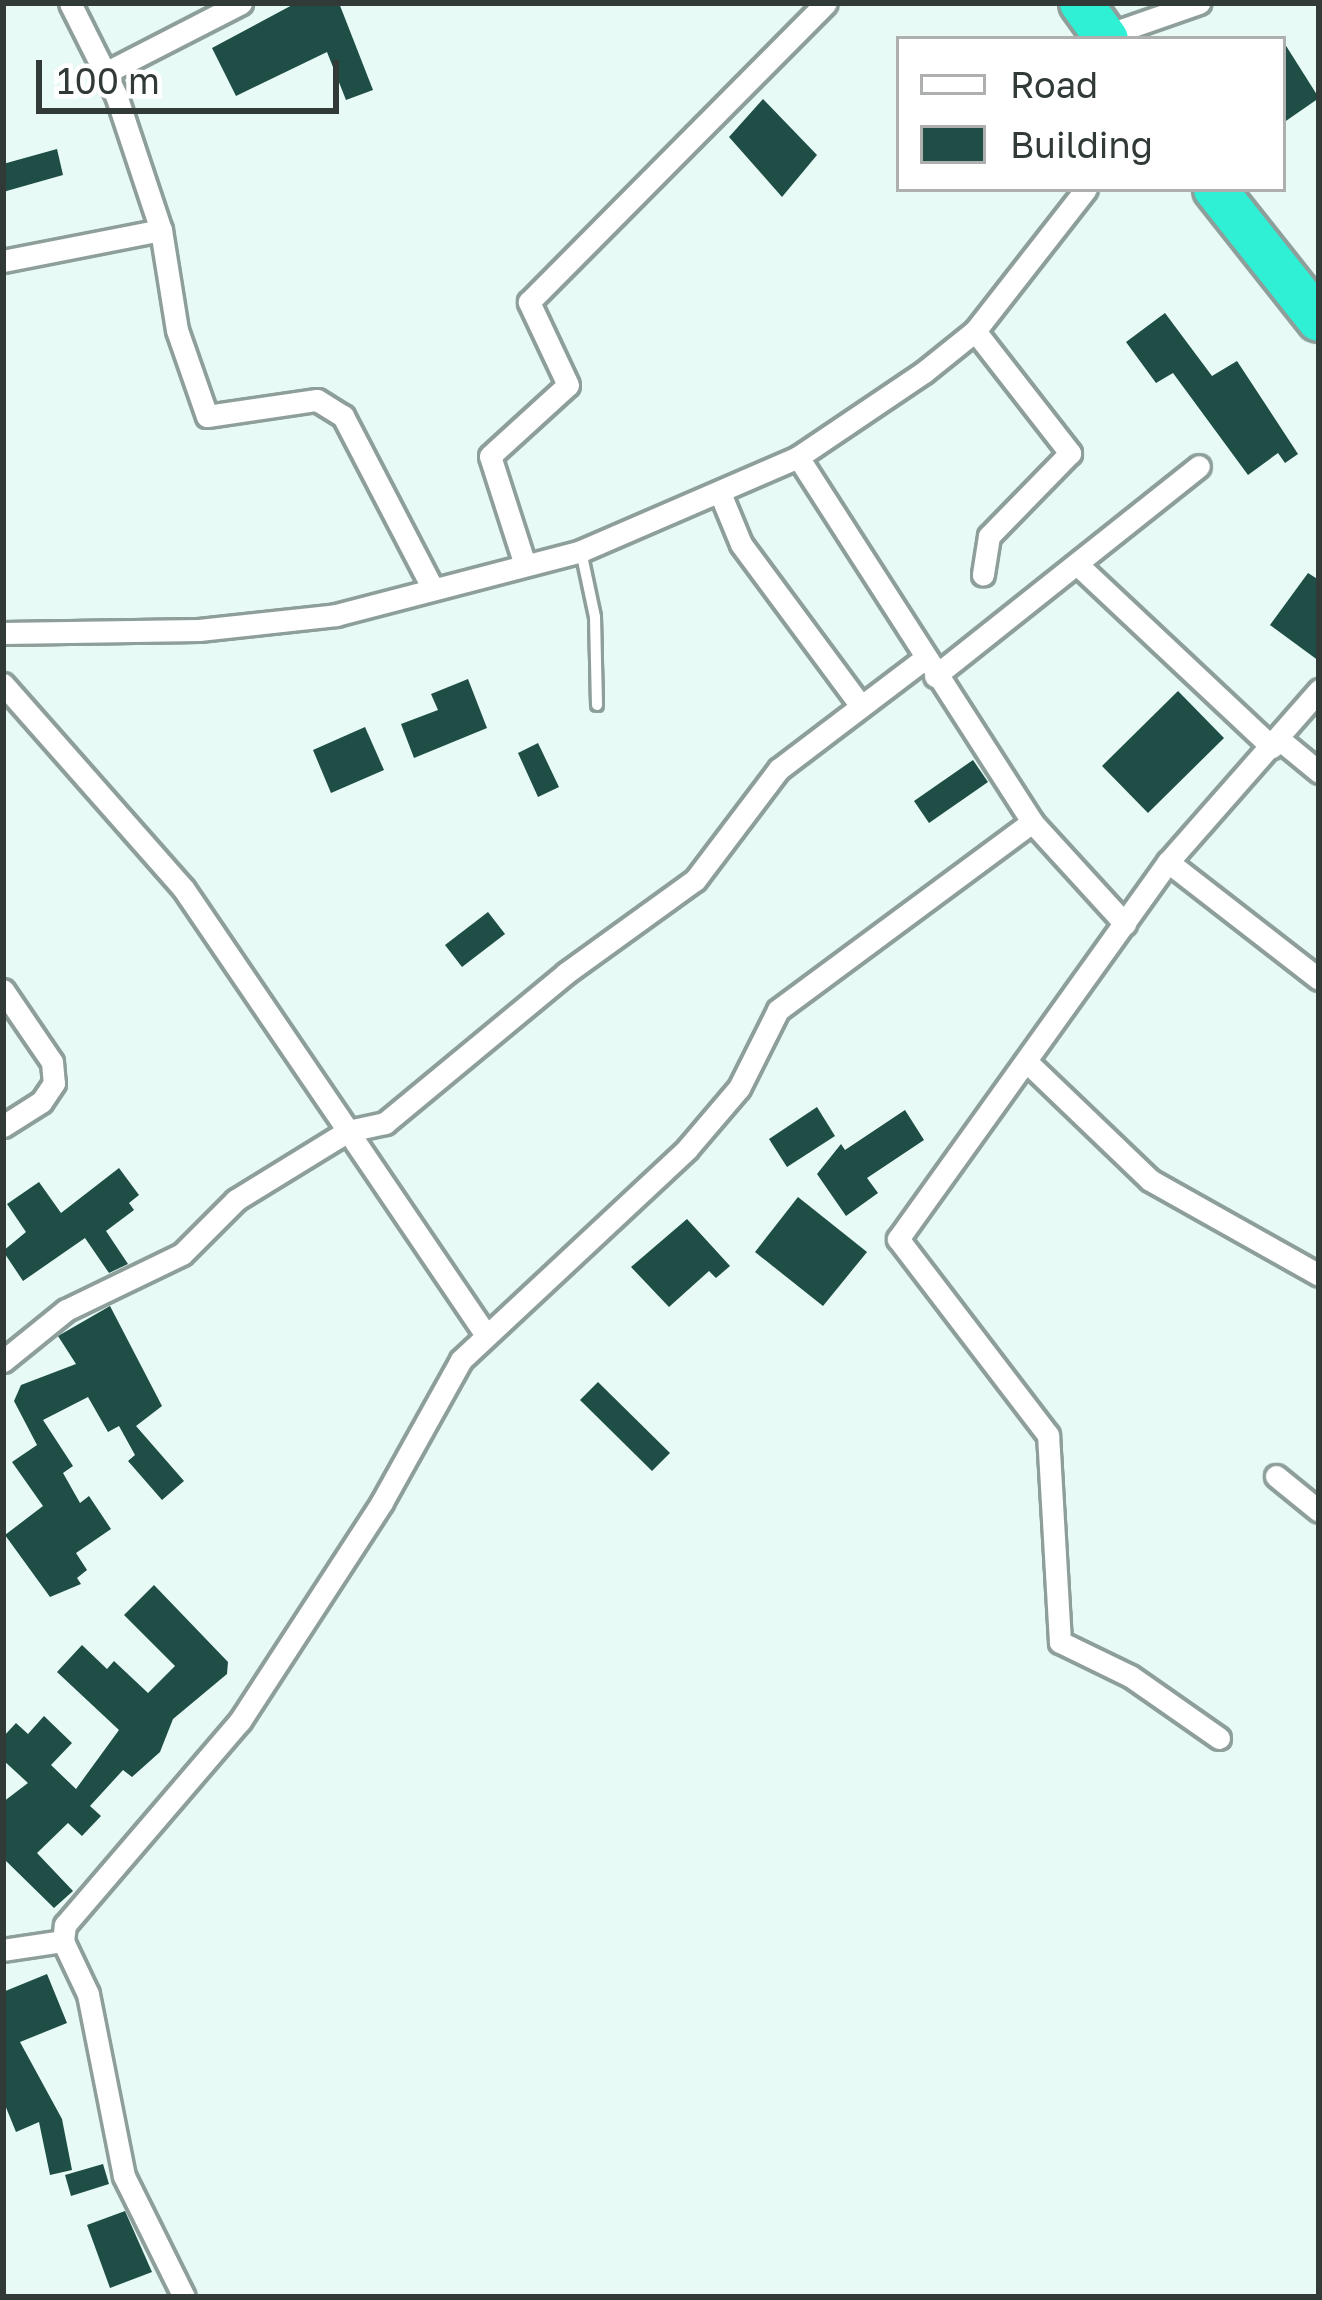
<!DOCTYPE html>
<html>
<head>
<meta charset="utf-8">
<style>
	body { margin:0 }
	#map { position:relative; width:1322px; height:2300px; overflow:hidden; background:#e7faf5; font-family:"Golos Text",sans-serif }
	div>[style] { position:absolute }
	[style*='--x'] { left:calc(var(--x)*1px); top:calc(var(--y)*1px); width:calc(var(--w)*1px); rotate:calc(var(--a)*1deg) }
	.building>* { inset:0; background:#1e4e45 }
	.roads { filter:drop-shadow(3px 0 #8e9f9b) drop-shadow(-3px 0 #8e9f9b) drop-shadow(0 3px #8e9f9b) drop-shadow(0 -3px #8e9f9b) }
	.lane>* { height:10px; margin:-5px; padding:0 5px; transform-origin:5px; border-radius:5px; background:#fff }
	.street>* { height:21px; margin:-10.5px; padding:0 10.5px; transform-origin:10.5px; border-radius:10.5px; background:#fff }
	.highway>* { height:42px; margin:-21px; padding:0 21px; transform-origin:21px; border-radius:21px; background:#2fefd4 }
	span { translate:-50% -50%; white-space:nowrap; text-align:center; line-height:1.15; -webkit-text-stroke:12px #fff; paint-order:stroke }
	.frame { position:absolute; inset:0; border:6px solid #323a38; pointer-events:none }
	.legend { position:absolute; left:896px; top:36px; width:390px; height:156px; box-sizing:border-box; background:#fff; border:3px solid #adb0af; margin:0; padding:15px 21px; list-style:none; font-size:36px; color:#323a38 }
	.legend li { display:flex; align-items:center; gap:24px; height:60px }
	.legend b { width:60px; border:3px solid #adb0af }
	.scale { position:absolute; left:36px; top:60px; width:303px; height:54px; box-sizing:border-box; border:6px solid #323a38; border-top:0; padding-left:15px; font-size:36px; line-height:42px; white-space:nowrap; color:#323a38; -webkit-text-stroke:9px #fff; paint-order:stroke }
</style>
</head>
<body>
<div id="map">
	<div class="building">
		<div style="clip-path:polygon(296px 3px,339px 3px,373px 90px,346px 100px,327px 52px,236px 96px,212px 48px)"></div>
		<div style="clip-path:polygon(1283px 41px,1319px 98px,1283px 123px)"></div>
		<div style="clip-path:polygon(763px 99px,817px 155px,782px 197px,729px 137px)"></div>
		<div style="clip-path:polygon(57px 149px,63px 175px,3px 192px,3px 164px)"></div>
		<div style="clip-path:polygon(1165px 313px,1212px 376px,1237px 361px,1298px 454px,1285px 463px,1278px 453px,1248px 475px,1173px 373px,1156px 383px,1126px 342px)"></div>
		<div style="clip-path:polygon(1308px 573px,1319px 580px,1319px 661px,1270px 625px)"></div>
		<div style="clip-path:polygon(468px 679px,487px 728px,414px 758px,401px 724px,438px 710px,431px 694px)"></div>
		<div style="clip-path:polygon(1178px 691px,1224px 738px,1148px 813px,1102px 766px)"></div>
		<div style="clip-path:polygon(365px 727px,384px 770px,331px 793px,313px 750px)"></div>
		<div style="clip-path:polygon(538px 743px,559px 787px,538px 797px,518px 753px)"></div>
		<div style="clip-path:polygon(973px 760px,988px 782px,929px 823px,914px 801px)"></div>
		<div style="clip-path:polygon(488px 912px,505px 934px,462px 967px,445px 945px)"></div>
		<div style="clip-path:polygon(817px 1107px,835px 1136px,787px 1167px,769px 1139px)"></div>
		<div style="clip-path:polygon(905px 1110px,924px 1140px,867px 1178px,878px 1193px,846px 1216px,817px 1174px,841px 1144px,845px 1150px)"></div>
		<div style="clip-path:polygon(119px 1168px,139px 1195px,129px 1203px,134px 1210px,106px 1231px,128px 1264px,109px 1273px,85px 1238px,23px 1281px,3px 1251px,26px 1232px,7px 1204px,39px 1182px,61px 1213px)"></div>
		<div style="clip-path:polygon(798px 1197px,867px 1252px,823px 1306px,755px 1252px)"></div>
		<div style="clip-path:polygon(687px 1219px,730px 1266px,716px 1278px,709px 1271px,669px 1307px,631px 1267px)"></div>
		<div style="clip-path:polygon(110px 1306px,162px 1406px,136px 1426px,184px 1481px,162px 1500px,128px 1461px,135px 1455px,119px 1426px,108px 1432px,88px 1397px,43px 1420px,73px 1466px,63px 1473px,80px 1503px,89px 1496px,111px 1529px,76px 1553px,87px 1570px,77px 1578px,81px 1584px,50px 1597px,5px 1535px,43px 1506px,12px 1462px,37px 1445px,14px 1401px,21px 1385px,76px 1364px,58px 1336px)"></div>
		<div style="clip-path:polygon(598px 1382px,670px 1453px,652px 1471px,580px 1400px)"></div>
		<div style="clip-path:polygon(154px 1585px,228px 1662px,227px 1674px,173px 1719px,160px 1752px,132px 1777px,123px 1770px,90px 1806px,101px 1816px,82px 1836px,68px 1823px,37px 1853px,73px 1891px,54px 1908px,3px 1858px,3px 1802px,28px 1783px,3px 1760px,3px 1737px,16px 1723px,28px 1734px,44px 1716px,72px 1743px,51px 1765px,76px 1789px,119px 1730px,57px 1672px,82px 1645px,107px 1669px,114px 1661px,148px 1693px,175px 1666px,124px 1615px)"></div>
		<div style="clip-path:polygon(47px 1974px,67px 2023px,20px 2042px,62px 2119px,72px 2170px,50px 2175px,39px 2122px,16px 2132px,3px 2100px,3px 1992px)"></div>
		<div style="clip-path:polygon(103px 2164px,109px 2184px,71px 2196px,65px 2175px)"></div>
		<div style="clip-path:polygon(125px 2211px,152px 2272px,110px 2288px,87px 2225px)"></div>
	</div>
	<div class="roads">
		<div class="lane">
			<div style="--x:581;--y:551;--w:67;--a:78"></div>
			<div style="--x:595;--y:617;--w:88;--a:88.7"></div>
		</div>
		<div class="street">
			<div style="--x:70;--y:3;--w:103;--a:63.4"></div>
			<div style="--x:116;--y:95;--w:142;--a:71.6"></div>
			<div style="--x:161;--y:230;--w:101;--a:80.9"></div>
			<div style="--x:177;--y:330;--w:91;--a:70.8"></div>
			<div style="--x:207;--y:416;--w:111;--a:-8.3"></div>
			<div style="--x:317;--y:400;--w:31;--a:32"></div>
			<div style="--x:343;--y:416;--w:195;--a:62.5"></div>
			<div style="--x:1104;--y:36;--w:101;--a:-19.2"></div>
			<div style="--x:105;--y:73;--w:153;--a:-27.2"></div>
			<div style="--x:3;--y:261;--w:161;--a:-11.1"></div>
			<div style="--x:975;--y:331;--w:155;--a:52.1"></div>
			<div style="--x:1070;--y:453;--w:116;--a:134.3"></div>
			<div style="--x:989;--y:536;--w:39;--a:99"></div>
			<div style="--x:798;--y:457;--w:434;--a:57.3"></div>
			<div style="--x:1032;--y:822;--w:138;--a:47.6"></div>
			<div style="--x:720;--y:493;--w:55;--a:67.6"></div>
			<div style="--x:741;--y:544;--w:202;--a:53.5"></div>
			<div style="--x:525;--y:565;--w:114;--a:-107.8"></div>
			<div style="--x:490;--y:456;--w:105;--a:-42.3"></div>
			<div style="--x:568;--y:385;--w:92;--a:-115.2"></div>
			<div style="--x:529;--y:302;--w:421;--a:-45.2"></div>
			<div style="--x:1078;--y:565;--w:266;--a:43.2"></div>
			<div style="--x:3;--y:633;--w:196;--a:-0.9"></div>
			<div style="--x:199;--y:630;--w:138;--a:-6.2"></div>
			<div style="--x:336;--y:615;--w:253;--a:-14.6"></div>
			<div style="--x:581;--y:551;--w:236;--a:-23.4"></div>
			<div style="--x:798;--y:457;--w:152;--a:-34"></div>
			<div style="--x:924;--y:372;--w:65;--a:-38.8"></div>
			<div style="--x:975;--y:331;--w:180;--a:-52"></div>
			<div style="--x:935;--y:676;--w:337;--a:-38.5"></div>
			<div style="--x:3;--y:684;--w:272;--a:48.6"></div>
			<div style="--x:183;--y:888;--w:294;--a:55.8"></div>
			<div style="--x:348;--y:1131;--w:132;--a:148.4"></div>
			<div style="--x:236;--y:1200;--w:76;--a:135"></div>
			<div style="--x:182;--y:1254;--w:129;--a:154.2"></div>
			<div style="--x:66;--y:1310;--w:81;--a:141"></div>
			<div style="--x:1279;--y:739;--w:52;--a:39.5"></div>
			<div style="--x:1168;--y:862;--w:191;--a:37.8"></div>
			<div style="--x:3;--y:990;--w:87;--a:55.8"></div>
			<div style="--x:52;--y:1062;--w:21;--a:85"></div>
			<div style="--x:54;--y:1083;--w:23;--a:124"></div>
			<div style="--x:41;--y:1102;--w:45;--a:147.7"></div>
			<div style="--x:1027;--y:1062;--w:170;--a:43.8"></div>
			<div style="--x:1150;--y:1180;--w:194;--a:29.3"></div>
			<div style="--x:486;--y:1335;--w:246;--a:-124.1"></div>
			<div style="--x:348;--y:1131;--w:38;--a:-12"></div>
			<div style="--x:385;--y:1123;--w:235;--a:-39.6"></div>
			<div style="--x:566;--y:973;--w:159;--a:-35.8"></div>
			<div style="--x:695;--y:880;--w:139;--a:-52.9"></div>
			<div style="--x:779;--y:769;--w:182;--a:-37.2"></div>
			<div style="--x:1276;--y:1476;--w:55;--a:39.1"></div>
			<div style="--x:1219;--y:1738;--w:108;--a:-145.1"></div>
			<div style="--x:1130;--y:1676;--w:78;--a:-154.1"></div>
			<div style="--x:1060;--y:1642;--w:207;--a:-93.3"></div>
			<div style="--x:1048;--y:1435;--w:247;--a:-127.4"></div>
			<div style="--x:898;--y:1239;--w:464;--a:-54.4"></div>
			<div style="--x:1168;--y:862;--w:229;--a:-48.7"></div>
			<div style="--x:3;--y:1950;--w:61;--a:-8.5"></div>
			<div style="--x:184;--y:2297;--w:135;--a:-116.4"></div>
			<div style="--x:124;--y:2176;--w:186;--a:-101.2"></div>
			<div style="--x:88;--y:1994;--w:59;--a:-115.3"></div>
			<div style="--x:63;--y:1941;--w:16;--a:-83"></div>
			<div style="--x:65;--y:1925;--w:269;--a:-49.4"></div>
			<div style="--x:240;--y:1721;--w:261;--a:-57"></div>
			<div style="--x:382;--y:1502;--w:162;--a:-60.9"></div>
			<div style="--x:461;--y:1360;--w:309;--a:-43"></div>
			<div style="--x:687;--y:1149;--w:80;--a:-49.6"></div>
			<div style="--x:739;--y:1088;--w:87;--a:-63.4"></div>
			<div style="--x:778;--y:1010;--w:316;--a:-36.5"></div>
		</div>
		<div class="highway">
			<div style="--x:1081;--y:3;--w:44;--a:54.2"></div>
			<div style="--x:1215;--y:189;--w:167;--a:51.6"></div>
		</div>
	</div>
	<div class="frame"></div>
	<ul class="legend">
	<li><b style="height:15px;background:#fff"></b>Road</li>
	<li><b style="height:33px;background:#1e4e45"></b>Building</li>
	</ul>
	<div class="scale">100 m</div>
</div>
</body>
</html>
